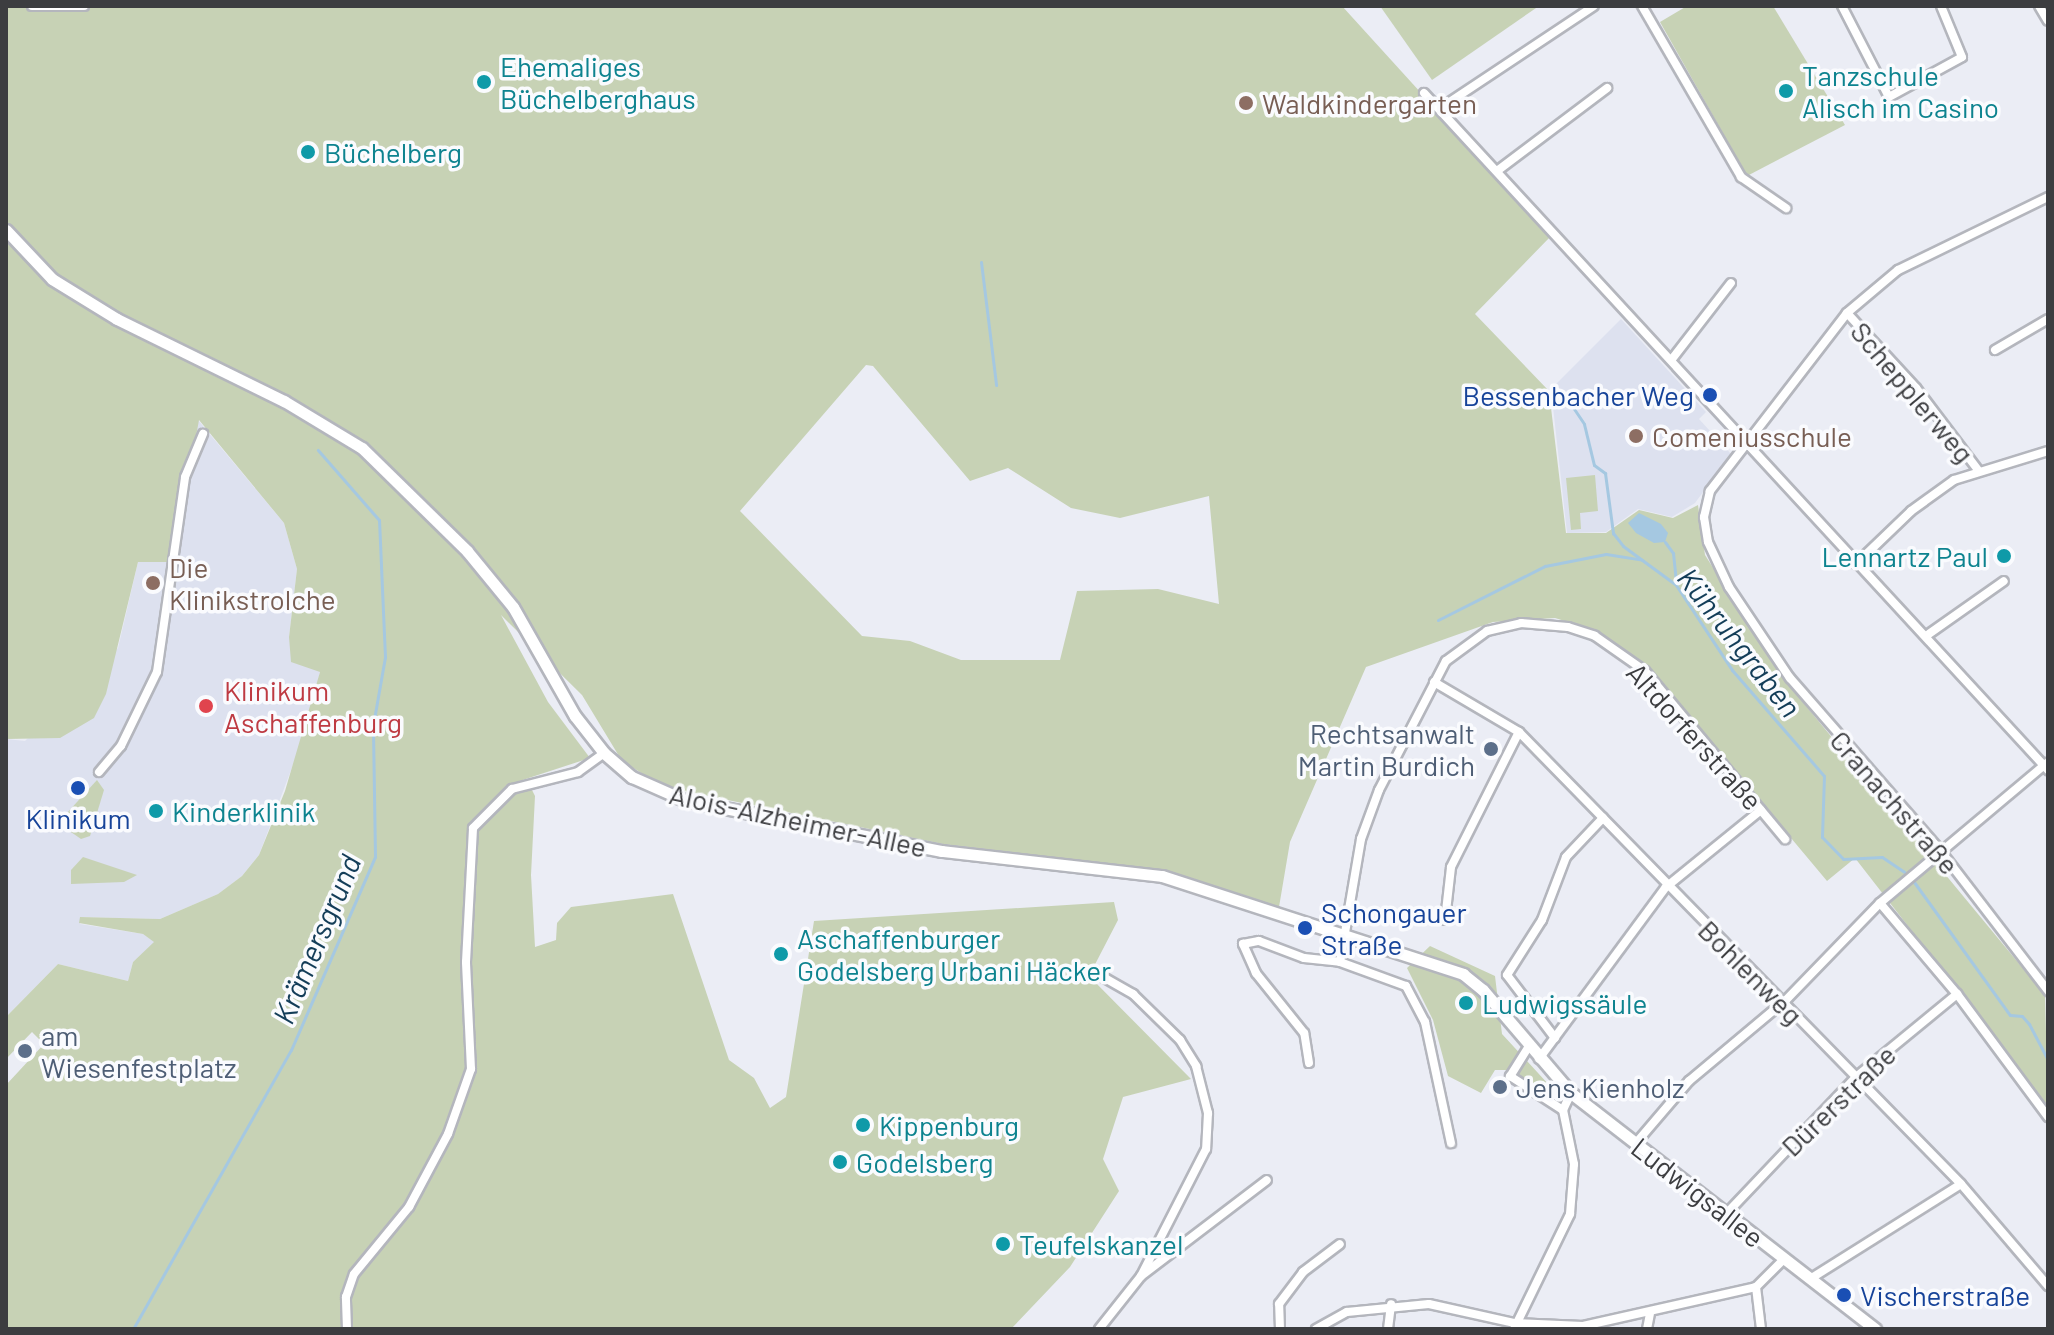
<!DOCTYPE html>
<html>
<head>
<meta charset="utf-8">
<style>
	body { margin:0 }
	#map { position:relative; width:2054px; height:1335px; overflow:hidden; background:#ebedf5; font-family:Barlow,sans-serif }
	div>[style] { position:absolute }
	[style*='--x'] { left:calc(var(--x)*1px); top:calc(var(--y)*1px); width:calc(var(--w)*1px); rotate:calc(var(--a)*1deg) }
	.built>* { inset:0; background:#dde1ef }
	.green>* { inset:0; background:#c7d2b5 }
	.water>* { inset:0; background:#a5c8e1 }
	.stream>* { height:3px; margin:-1.5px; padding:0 1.5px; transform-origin:1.5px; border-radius:1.5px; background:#a5c8e1 }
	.roads { filter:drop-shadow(2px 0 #b4b6bd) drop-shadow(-2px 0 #b4b6bd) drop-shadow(0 2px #b4b6bd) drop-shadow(0 -2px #b4b6bd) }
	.street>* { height:8px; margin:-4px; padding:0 4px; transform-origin:4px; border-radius:4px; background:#fff }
	.secondary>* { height:11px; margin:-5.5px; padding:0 5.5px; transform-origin:5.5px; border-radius:5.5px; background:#fff }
	.dots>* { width:22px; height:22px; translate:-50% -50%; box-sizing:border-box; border:4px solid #fafbfe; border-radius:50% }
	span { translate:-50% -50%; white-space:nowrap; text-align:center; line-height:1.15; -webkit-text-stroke:7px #fafbfe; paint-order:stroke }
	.culture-label { font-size:28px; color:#0d838f }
	.left { translate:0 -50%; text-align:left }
	.right { translate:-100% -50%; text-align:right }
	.education-label { font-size:28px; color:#785e54 }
	.street-label { font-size:28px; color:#3c3d40 }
	.transit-label { font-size:28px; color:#164399 }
	.health-label { font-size:28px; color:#be3a42 }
	.service-label { font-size:28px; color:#4e5e75 }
	.water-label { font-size:30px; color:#133d58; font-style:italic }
	.frame { position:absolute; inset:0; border:8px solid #3c3d40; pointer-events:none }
</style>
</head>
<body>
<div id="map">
	<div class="built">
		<div style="clip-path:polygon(1621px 319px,1706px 412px,1699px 419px,1731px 454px,1695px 503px,1672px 517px,1638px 509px,1606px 532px,1567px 533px,1551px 389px)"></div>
		<div style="clip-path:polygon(198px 420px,284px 523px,297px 569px,289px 637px,320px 672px,305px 733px,259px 855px,242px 876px,218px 894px,160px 919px,80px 917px,80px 924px,143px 934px,155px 942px,133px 962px,128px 981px,58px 964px,6px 1017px,6px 739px,25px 741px,118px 648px,138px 562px,189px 475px)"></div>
	</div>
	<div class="green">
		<div style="clip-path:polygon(evenodd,6px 6px,1342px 6px,1551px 236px,1475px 314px,1549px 391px,1566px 533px,1606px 533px,1639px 510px,1673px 518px,1698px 505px,1705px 555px,1782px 677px,2045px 995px,2048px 1106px,1855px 858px,1827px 881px,1645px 664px,1597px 631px,1555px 618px,1493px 622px,1366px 667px,1290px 842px,1279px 907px,1163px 870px,943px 844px,664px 787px,622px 761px,582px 695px,501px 615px,548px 702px,590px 758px,507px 785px,531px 788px,535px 796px,531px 875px,535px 947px,556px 940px,557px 923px,571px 907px,673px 894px,729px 1060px,754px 1078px,770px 1108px,786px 1097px,814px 921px,1114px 902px,1118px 920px,1089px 976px,1191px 1079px,1123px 1097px,1103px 1159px,1119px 1191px,1070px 1267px,1011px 1329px,6px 1329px,6px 1085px,44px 1044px,32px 1032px,6px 1059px,6px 1017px,58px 964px,128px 981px,133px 962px,154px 942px,143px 934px,79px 923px,80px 917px,160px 919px,218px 894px,242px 876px,259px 855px,285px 791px,320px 672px,291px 662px,289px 637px,297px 569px,284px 523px,199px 420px,173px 562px,138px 562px,106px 694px,94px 718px,60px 738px,6px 739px,6px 6px,866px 365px,873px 366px,970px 481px,1008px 468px,1071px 508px,1120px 518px,1209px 496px,1219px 604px,1158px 589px,1077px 591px,1060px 660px,961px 660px,910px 641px,862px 636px,740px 511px,866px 365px)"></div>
		<div style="clip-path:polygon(1380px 6px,1539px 6px,1432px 80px)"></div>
		<div style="clip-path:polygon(1687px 6px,1773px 6px,1845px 125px,1747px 176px,1660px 22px)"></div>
		<div style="clip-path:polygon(1595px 475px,1598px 511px,1580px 513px,1581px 529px,1571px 530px,1566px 478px)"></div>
		<div style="clip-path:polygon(97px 780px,104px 790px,90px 836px,81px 839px,68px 830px,67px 813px)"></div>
		<div style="clip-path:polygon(83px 857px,137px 875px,124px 882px,71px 884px,71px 870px)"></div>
		<div style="clip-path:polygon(1430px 946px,1495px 976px,1502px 1034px,1561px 1098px,1556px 1104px,1509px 1070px,1495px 1070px,1481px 1093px,1448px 1076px,1433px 1020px,1407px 968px)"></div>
	</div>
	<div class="water">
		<div style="clip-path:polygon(1639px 513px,1661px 524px,1668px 533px,1665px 542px,1654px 543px,1636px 533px,1628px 523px)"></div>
	</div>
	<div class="stream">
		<div style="--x:981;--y:262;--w:124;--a:83"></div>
		<div style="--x:1566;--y:397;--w:32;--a:56"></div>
		<div style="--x:1584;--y:424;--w:42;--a:76.3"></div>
		<div style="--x:1594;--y:465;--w:14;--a:36"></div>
		<div style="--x:1605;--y:473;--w:61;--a:82.4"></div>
		<div style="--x:1613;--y:533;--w:16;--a:52"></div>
		<div style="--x:1623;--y:546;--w:66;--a:36.3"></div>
		<div style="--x:1676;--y:585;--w:102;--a:56.6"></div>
		<div style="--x:1732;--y:670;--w:140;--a:49"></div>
		<div style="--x:1824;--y:776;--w:61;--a:91.9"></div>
		<div style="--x:1822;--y:837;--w:30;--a:46"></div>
		<div style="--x:1843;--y:859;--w:39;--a:-3"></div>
		<div style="--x:1882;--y:857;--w:27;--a:34"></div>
		<div style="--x:1665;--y:542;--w:14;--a:54"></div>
		<div style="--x:1673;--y:553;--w:30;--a:84"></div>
		<div style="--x:1438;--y:620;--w:120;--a:-26.8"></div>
		<div style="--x:1545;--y:566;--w:62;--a:-11.1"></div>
		<div style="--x:1606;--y:554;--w:36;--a:9"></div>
		<div style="--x:1914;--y:882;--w:164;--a:54.2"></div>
		<div style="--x:2010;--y:1015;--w:12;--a:5"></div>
		<div style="--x:2022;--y:1016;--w:11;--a:49"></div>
		<div style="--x:2029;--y:1024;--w:41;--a:62.2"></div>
		<div style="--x:133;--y:1329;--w:321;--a:-60.5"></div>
		<div style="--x:291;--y:1050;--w:210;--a:-66.5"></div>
		<div style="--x:375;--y:857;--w:132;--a:-90.9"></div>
		<div style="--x:373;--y:725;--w:69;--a:-80"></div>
		<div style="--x:385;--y:657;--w:137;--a:-92.5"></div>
		<div style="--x:379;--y:520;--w:93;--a:-131.1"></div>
	</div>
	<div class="roads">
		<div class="street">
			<div style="--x:32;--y:6;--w:52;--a:0"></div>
			<div style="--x:1642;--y:6;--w:198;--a:59.9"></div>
			<div style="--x:1741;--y:177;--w:55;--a:34.6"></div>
			<div style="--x:1842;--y:6;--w:102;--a:62.7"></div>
			<div style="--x:1889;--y:97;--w:83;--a:-28.7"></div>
			<div style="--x:1962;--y:57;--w:55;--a:-112.4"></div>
			<div style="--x:2039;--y:6;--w:17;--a:59"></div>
			<div style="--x:1424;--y:93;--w:921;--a:47.33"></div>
			<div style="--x:1442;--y:107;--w:182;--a:-33.6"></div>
			<div style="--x:1497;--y:171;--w:138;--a:-37"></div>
			<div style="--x:2048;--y:197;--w:167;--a:154"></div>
			<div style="--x:1898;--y:270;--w:67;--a:139.9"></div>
			<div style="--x:1847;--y:313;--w:225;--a:127.6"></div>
			<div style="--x:1710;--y:491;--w:27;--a:103"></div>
			<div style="--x:1704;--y:517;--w:25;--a:81"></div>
			<div style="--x:1708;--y:542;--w:50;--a:65"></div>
			<div style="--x:1729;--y:587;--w:110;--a:56.2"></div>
			<div style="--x:1790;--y:678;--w:228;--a:48.9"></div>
			<div style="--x:1940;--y:850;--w:178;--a:52.5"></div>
			<div style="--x:1847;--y:313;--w:102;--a:47.4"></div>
			<div style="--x:1916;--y:388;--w:103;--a:52.9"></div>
			<div style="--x:1995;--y:350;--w:61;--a:-30.3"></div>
			<div style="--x:1672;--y:359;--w:96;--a:-52.2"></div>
			<div style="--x:1856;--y:564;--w:76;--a:-43.9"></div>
			<div style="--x:1911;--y:511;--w:53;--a:-35.8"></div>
			<div style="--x:1954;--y:480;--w:98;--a:-17.1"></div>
			<div style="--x:1926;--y:636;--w:95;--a:-35.2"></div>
			<div style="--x:1434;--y:682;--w:99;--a:30.5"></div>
			<div style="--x:1519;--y:732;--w:632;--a:45.64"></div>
			<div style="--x:1961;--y:1184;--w:134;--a:49.5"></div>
			<div style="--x:99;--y:772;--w:34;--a:-50"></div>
			<div style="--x:121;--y:746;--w:82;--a:-64.1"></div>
			<div style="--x:157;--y:672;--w:197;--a:-81.8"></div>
			<div style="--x:185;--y:477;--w:47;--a:-67.3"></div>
			<div style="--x:1880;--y:903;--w:119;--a:49.8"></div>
			<div style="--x:1957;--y:994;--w:153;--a:53.5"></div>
			<div style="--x:1445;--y:920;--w:53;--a:-83.5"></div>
			<div style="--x:1451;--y:867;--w:151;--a:-63.3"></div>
			<div style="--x:1340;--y:962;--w:125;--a:-80.3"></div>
			<div style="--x:1361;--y:839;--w:52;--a:-69.8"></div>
			<div style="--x:1379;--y:790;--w:145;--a:-62.6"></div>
			<div style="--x:1446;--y:661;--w:51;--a:-36.2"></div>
			<div style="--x:1487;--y:631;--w:35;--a:-13"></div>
			<div style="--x:1521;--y:623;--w:47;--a:4.9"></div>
			<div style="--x:1568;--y:627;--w:28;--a:18"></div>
			<div style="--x:1595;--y:636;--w:61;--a:35"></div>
			<div style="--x:1645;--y:671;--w:219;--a:50.2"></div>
			<div style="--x:1096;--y:973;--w:43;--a:29.6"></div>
			<div style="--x:1133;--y:994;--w:66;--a:44.4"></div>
			<div style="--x:1180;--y:1040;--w:31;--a:58"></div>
			<div style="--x:1196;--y:1066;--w:49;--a:75.7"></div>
			<div style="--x:1208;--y:1113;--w:36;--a:93"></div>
			<div style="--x:1206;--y:1149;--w:143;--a:117.1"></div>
			<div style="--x:1555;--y:1038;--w:79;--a:-127.3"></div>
			<div style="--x:1507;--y:975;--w:65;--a:-57.5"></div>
			<div style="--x:1542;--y:920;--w:67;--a:-69.1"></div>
			<div style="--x:1566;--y:857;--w:54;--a:-46.5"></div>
			<div style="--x:1529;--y:1046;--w:36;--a:122"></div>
			<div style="--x:1510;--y:1076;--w:63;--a:32.7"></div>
			<div style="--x:1539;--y:1059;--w:214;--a:-53.6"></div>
			<div style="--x:1666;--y:887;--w:122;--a:-39"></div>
			<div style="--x:1309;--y:1063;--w:30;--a:-99"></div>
			<div style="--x:1304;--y:1033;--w:77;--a:-128.7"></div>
			<div style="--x:1256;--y:973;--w:32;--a:-114"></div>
			<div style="--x:1243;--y:944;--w:16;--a:-11"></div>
			<div style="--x:1259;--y:941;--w:48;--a:20.7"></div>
			<div style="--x:1304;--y:958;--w:36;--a:6"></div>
			<div style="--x:1340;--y:962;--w:70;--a:20"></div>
			<div style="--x:1406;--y:986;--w:41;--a:62.2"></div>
			<div style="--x:1425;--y:1022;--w:124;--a:77.9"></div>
			<div style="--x:1636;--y:1143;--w:82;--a:-49.5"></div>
			<div style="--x:1689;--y:1081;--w:126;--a:-39.9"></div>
			<div style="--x:1786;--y:1000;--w:135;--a:-45.9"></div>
			<div style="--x:1880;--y:903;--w:218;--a:-40"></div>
			<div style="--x:1726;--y:1214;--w:189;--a:-46.5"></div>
			<div style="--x:1856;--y:1077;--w:131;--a:-39.4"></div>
			<div style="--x:1810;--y:1279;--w:178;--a:-32.2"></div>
			<div style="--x:1756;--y:1287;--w:42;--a:83.2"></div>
			<div style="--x:347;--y:1329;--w:32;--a:-92"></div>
			<div style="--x:346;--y:1297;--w:24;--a:-71"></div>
			<div style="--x:354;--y:1274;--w:87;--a:-50.6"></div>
			<div style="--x:409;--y:1207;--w:83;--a:-61.9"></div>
			<div style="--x:448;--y:1134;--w:69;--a:-70.5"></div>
			<div style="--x:471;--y:1069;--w:107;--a:-92.7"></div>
			<div style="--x:466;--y:962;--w:134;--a:-87"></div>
			<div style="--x:473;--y:828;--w:55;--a:-45"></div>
			<div style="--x:512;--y:789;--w:68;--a:-14.4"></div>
			<div style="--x:578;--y:772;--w:32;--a:-36"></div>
			<div style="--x:1099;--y:1329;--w:68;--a:-51.6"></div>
			<div style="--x:1141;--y:1276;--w:158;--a:-37.3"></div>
			<div style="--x:1280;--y:1329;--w:25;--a:-92"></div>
			<div style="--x:1279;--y:1304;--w:40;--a:-53"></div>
			<div style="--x:1303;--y:1272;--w:46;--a:-37.1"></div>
			<div style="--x:1316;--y:1329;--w:35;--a:-29"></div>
			<div style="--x:1347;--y:1312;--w:82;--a:-5.6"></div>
			<div style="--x:1429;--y:1304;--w:88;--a:12.5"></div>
			<div style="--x:1515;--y:1323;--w:68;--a:2.5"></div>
			<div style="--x:1583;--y:1326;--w:177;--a:-12.7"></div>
			<div style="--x:1756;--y:1287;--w:40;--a:-45"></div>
			<div style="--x:1388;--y:1329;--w:25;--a:-83"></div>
			<div style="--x:1514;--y:1329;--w:128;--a:-64"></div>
			<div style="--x:1570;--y:1214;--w:50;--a:-85.4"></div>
			<div style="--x:1574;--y:1164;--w:55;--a:-101.5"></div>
			<div style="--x:1563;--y:1110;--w:19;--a:-65"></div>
			<div style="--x:1647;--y:1329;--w:15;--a:-79"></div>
		</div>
		<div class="secondary">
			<div style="--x:6;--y:230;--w:67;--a:46.8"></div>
			<div style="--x:52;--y:279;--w:76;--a:31.6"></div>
			<div style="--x:117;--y:319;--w:186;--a:26.2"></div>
			<div style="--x:284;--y:401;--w:91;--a:31.1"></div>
			<div style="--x:362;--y:448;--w:147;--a:44.4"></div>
			<div style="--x:467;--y:551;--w:72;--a:50.6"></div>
			<div style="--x:513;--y:607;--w:125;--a:60.4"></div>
			<div style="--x:575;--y:716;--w:47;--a:51.9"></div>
			<div style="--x:604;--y:753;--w:37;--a:41"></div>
			<div style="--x:632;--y:777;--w:57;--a:23.9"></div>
			<div style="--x:684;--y:800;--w:263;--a:11.2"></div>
			<div style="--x:942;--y:851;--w:221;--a:6.5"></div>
			<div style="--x:1162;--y:876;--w:317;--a:18"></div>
			<div style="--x:1463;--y:974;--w:26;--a:39"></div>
			<div style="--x:1483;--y:990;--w:135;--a:49.5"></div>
			<div style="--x:1571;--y:1093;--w:385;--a:37.8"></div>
		</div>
	</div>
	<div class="dots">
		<div style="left:484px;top:82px;background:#0f9aa8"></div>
		<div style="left:1786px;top:91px;background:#0f9aa8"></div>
		<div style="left:1246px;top:103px;background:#8d6e63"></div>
		<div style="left:308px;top:152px;background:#0f9aa8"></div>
		<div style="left:1710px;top:395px;background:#1a4fb4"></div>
		<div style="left:1636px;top:436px;background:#8d6e63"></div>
		<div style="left:2004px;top:556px;background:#0f9aa8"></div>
		<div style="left:153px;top:583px;background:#8d6e63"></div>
		<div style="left:206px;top:706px;background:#e0444e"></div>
		<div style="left:1491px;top:749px;background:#5c6f8a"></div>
		<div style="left:78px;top:788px;background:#1a4fb4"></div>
		<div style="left:156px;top:811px;background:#0f9aa8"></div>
		<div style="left:1305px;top:928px;background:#1a4fb4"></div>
		<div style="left:781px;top:954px;background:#0f9aa8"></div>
		<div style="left:1466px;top:1003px;background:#0f9aa8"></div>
		<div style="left:25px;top:1051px;background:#5c6f8a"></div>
		<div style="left:1500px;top:1087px;background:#5c6f8a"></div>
		<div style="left:863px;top:1125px;background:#0f9aa8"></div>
		<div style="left:840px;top:1162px;background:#0f9aa8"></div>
		<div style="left:1003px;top:1244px;background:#0f9aa8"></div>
		<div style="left:1844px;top:1295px;background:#1a4fb4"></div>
	</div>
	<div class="culture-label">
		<span class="left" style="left:500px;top:82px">Ehemaliges<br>Büchelberghaus</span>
		<span class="left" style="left:1802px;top:91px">Tanzschule<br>Alisch im Casino</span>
		<span class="left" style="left:324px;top:152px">Büchelberg</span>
		<span class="right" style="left:1988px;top:556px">Lennartz Paul</span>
		<span class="left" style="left:172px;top:811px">Kinderklinik</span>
		<span class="left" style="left:797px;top:954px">Aschaffenburger<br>Godelsberg Urbani Häcker</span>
		<span class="left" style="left:1482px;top:1003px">Ludwigssäule</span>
		<span class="left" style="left:879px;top:1125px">Kippenburg</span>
		<span class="left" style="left:856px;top:1162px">Godelsberg</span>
		<span class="left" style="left:1019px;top:1244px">Teufelskanzel</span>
	</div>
	<div class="education-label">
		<span class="left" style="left:1262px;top:103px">Waldkindergarten</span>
		<span class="left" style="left:1652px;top:436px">Comeniusschule</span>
		<span class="left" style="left:169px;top:583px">Die<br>Klinikstrolche</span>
	</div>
	<div class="street-label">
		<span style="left:1913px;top:392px;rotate:50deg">Schepplerweg</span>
		<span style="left:1695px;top:736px;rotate:48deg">Altdorferstraße</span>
		<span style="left:1895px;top:802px;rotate:49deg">Cranachstraße</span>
		<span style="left:798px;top:820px;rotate:12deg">Alois-Alzheimer-Allee</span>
		<span style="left:1751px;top:972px;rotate:45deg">Bohlenweg</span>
		<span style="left:1838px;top:1100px;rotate:-44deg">Dürerstraße</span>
		<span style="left:1698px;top:1192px;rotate:38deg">Ludwigsallee</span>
	</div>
	<div class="transit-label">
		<span class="right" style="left:1694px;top:395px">Bessenbacher Weg</span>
		<span style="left:78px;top:818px">Klinikum</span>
		<span class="left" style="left:1321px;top:928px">Schongauer<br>Straße</span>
		<span class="left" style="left:1860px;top:1295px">Vischerstraße</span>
	</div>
	<div class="health-label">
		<span class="left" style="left:224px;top:706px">Klinikum<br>Aschaffenburg</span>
	</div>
	<div class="service-label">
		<span class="right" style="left:1475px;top:749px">Rechtsanwalt<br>Martin Burdich</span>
		<span class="left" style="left:41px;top:1051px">am<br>Wiesenfestplatz</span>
		<span class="left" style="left:1516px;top:1087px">Jens Kienholz</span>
	</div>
	<div class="water-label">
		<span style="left:1740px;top:642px;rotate:52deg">Kühruhgraben</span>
		<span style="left:316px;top:939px;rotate:-67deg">Krämersgrund</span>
	</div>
	<div class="frame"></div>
</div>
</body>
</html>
